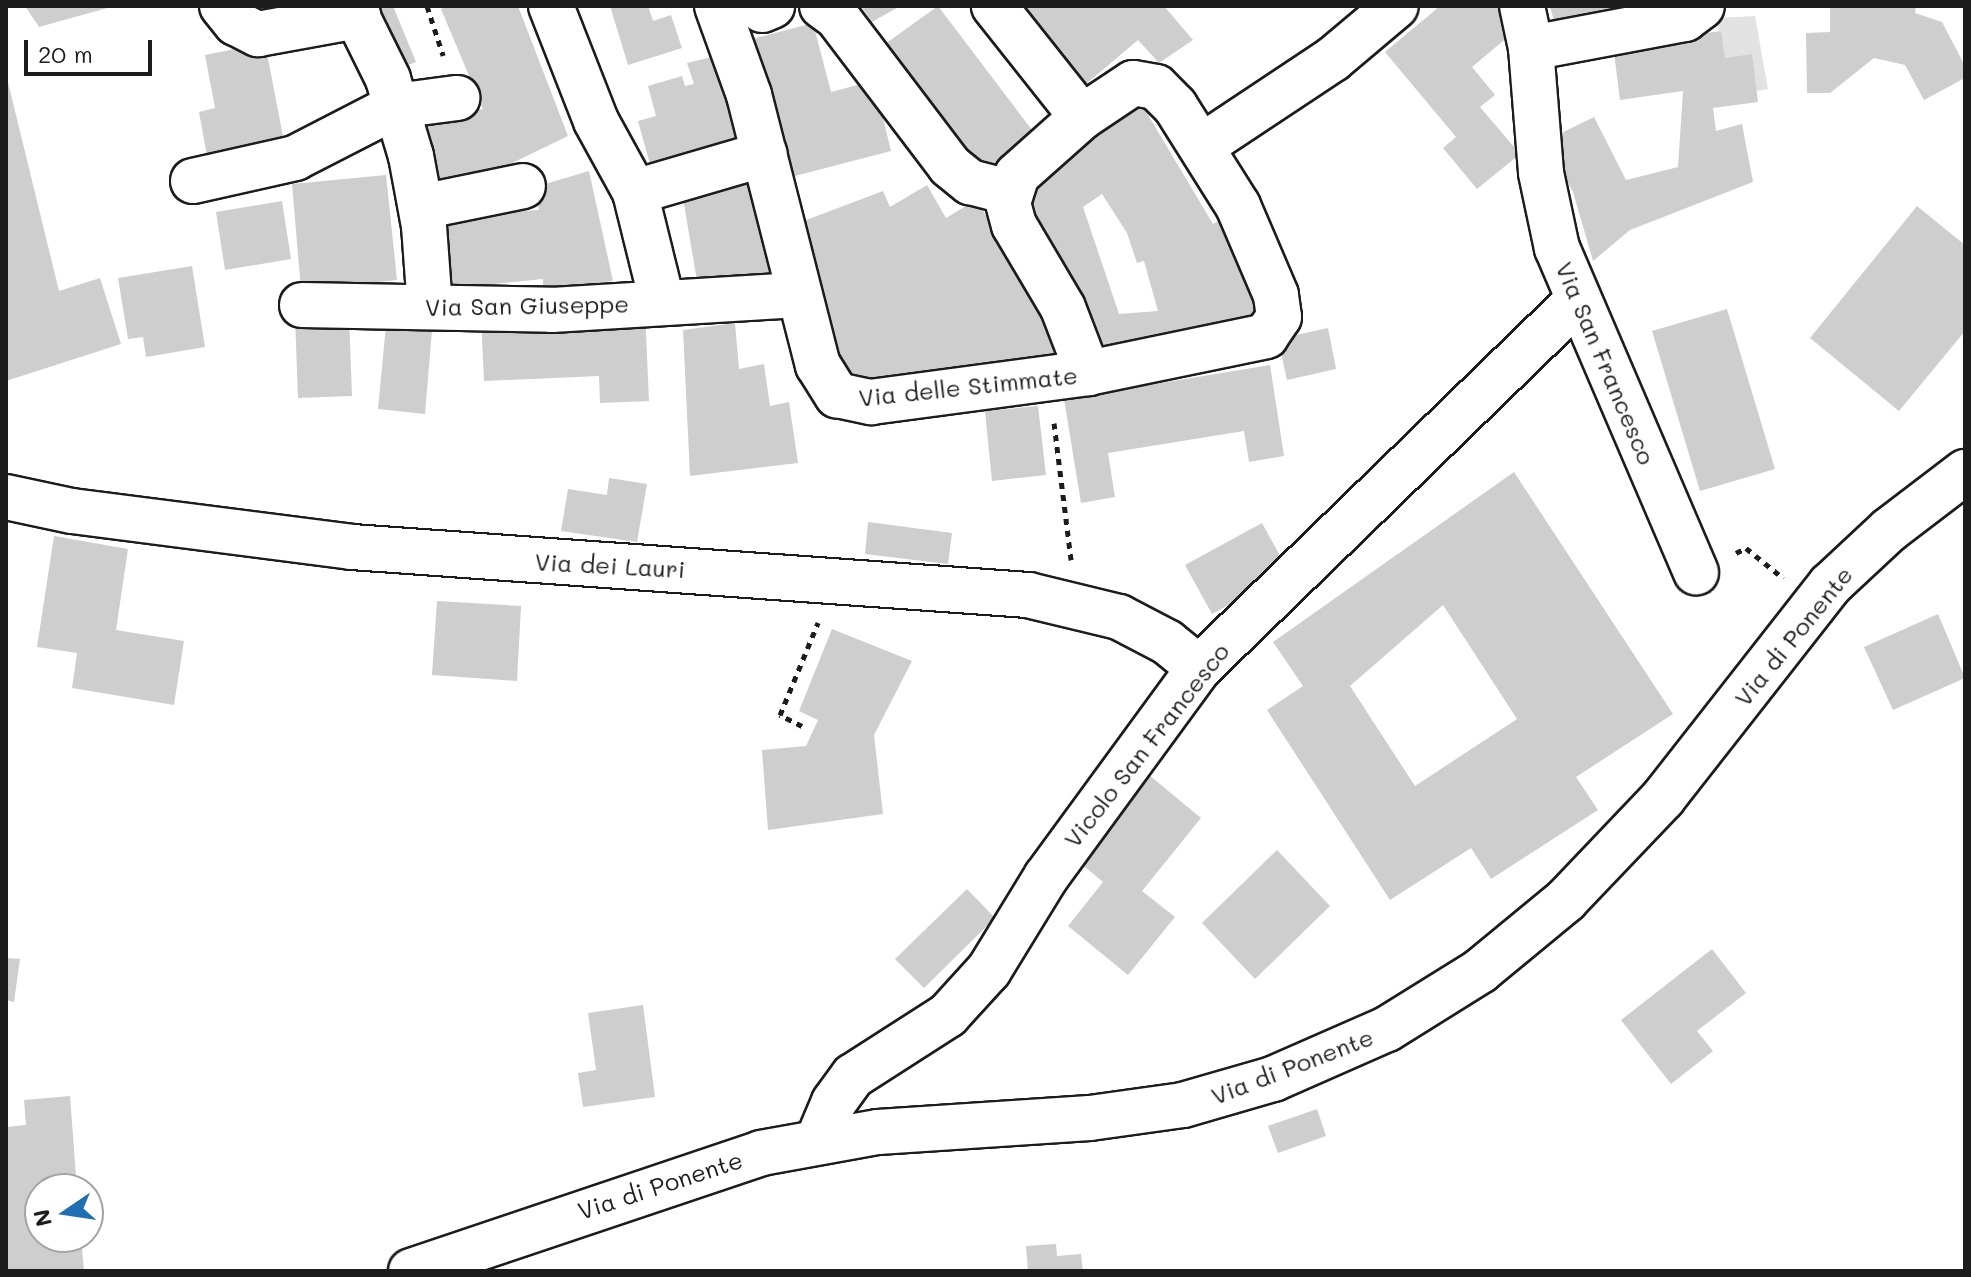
<!DOCTYPE html>
<html>
<head>
<meta charset="utf-8">
<style>
	body { margin:0 }
	#map { position:relative; width:1971px; height:1277px; overflow:hidden; background:#fff; font-family:Mali,sans-serif }
	div>[style] { position:absolute }
	[style*='--x'] { left:calc(var(--x)*1px); top:calc(var(--y)*1px); width:calc(var(--w)*1px); rotate:calc(var(--a)*1deg) }
	.green>* { inset:0; background:#e2e2e2 }
	.building>* { inset:0; background:#cecece }
	.path>* { height:5px; margin-top:-2.5px; transform-origin:0; background:repeating-linear-gradient(90deg,#1c1c1c 0 6px,transparent 0 12px) }
	.roads { filter:drop-shadow(2px 0 #1c1c1c) drop-shadow(-2px 0 #1c1c1c) drop-shadow(0 2px #1c1c1c) drop-shadow(0 -2px #1c1c1c) }
	.minor>* { height:44px; margin:-22px; padding:0 22px; transform-origin:22px; border-radius:22px; background:#fff }
	.major>* { height:44px; margin:-22px; padding:0 22px; transform-origin:22px; border-radius:22px; background:#fff }
	span { translate:-50% -50%; white-space:nowrap; text-align:center; line-height:1.15; -webkit-text-stroke:6px #fff; paint-order:stroke }
	.street-label { font-size:24px; color:#1c1c1c }
	.frame { position:absolute; inset:0; border:8px solid #1c1c1c; pointer-events:none }
	.north { position:absolute; left:24px; top:1173px; width:80px; height:80px; box-sizing:border-box; background:#fff; border:2px solid #a4a4a4; border-radius:50%; rotate:257deg; font-size:22px; font-weight:700; line-height:32px; text-align:center; color:#1c1c1c }
	.north::after { content:''; display:block; margin:auto; width:28px; height:36px; background:#1f6fb2; clip-path:polygon(50% 0,100% 100%,50% 72%,0 100%) }
	.scale { position:absolute; left:24px; top:40px; width:128px; height:36px; box-sizing:border-box; border:4px solid #1c1c1c; border-top:0; padding-left:10px; font-size:24px; line-height:28px; white-space:nowrap; color:#1c1c1c; -webkit-text-stroke:6px #fff; paint-order:stroke }
</style>
</head>
<body>
<div id="map">
	<div class="green">
		<div style="clip-path:polygon(1755px 16px,1768px 89px,1728px 96px,1717px 18px)"></div>
	</div>
	<div class="building">
		<div style="clip-path:polygon(25px 6px,111px 6px,111px 7px,39px 27px)"></div>
		<div style="clip-path:polygon(360px 6px,393px 6px,416px 62px,389px 72px)"></div>
		<div style="clip-path:polygon(449px 6px,518px 6px,568px 136px,506px 166px,508px 178px,429px 198px,410px 123px,483px 109px,441px 9px)"></div>
		<div style="clip-path:polygon(610px 6px,648px 6px,653px 21px,671px 15px,682px 48px,628px 65px)"></div>
		<div style="clip-path:polygon(861px 6px,900px 6px,872px 22px)"></div>
		<div style="clip-path:polygon(938px 6px,1035px 134px,983px 174px,885px 44px)"></div>
		<div style="clip-path:polygon(1014px 6px,1164px 6px,1193px 40px,1159px 63px,1138px 40px,1080px 89px)"></div>
		<div style="clip-path:polygon(1440px 6px,1506px 6px,1522px 25px,1472px 67px,1495px 95px,1480px 107px,1520px 154px,1477px 189px,1443px 148px,1456px 137px,1385px 52px)"></div>
		<div style="clip-path:polygon(1550px 6px,1690px 6px,1555px 25px)"></div>
		<div style="clip-path:polygon(1830px 6px,1916px 6px,1915px 13px,1942px 22px,1965px 66px,1965px 78px,1924px 100px,1905px 65px,1874px 58px,1830px 93px,1807px 93px,1806px 33px,1830px 32px)"></div>
		<div style="clip-path:polygon(813px 23px,831px 92px,865px 83px,870px 103px,879px 101px,891px 151px,787px 178px,752px 39px)"></div>
		<div style="clip-path:polygon(1721px 31px,1725px 58px,1752px 54px,1758px 102px,1713px 108px,1716px 131px,1742px 124px,1753px 182px,1630px 230px,1593px 261px,1573px 192px,1545px 141px,1594px 117px,1626px 180px,1678px 167px,1683px 91px,1620px 100px,1613px 45px)"></div>
		<div style="clip-path:polygon(265px 43px,285px 147px,208px 162px,199px 112px,215px 108px,205px 55px)"></div>
		<div style="clip-path:polygon(716px 56px,741px 142px,651px 168px,638px 121px,656px 116px,648px 86px,682px 76px,685px 86px,694px 84px,687px 63px)"></div>
		<div style="clip-path:polygon(6px 74px,59px 291px,100px 278px,121px 344px,6px 381px)"></div>
		<div style="clip-path:polygon(evenodd,1135px 93px,1213px 224px,1224px 217px,1267px 323px,1096px 364px,1015px 192px,1135px 93px,1102px 194px,1127px 233px,1137px 263px,1144px 261px,1158px 311px,1119px 314px,1083px 207px,1102px 194px)"></div>
		<div style="clip-path:polygon(589px 171px,613px 281px,602px 282px,602px 299px,543px 301px,543px 279px,435px 290px,433px 216px,539px 210px,535px 187px)"></div>
		<div style="clip-path:polygon(756px 171px,781px 282px,698px 287px,683px 198px)"></div>
		<div style="clip-path:polygon(386px 175px,397px 280px,301px 290px,292px 184px)"></div>
		<div style="clip-path:polygon(927px 185px,946px 218px,976px 200px,1062px 335px,1068px 361px,846px 392px,793px 225px,883px 191px,890px 207px)"></div>
		<div style="clip-path:polygon(282px 201px,291px 259px,225px 270px,216px 212px)"></div>
		<div style="clip-path:polygon(1917px 206px,1965px 245px,1965px 331px,1899px 411px,1810px 338px)"></div>
		<div style="clip-path:polygon(192px 266px,205px 347px,146px 357px,143px 337px,128px 339px,118px 278px)"></div>
		<div style="clip-path:polygon(1727px 309px,1775px 469px,1700px 491px,1652px 331px)"></div>
		<div style="clip-path:polygon(645px 310px,649px 401px,600px 403px,599px 376px,484px 381px,481px 317px)"></div>
		<div style="clip-path:polygon(349px 315px,352px 396px,298px 398px,295px 317px)"></div>
		<div style="clip-path:polygon(735px 323px,739px 369px,764px 364px,770px 406px,789px 402px,798px 463px,690px 476px,683px 330px)"></div>
		<div style="clip-path:polygon(386px 325px,432px 330px,425px 414px,378px 409px)"></div>
		<div style="clip-path:polygon(1328px 328px,1336px 369px,1287px 380px,1278px 339px)"></div>
		<div style="clip-path:polygon(1270px 365px,1284px 456px,1249px 462px,1244px 431px,1108px 453px,1115px 497px,1081px 503px,1064px 399px)"></div>
		<div style="clip-path:polygon(1038px 406px,1046px 475px,992px 481px,985px 411px)"></div>
		<div style="clip-path:polygon(evenodd,1514px 472px,1673px 714px,1576px 777px,1598px 810px,1491px 879px,1471px 848px,1390px 900px,1267px 710px,1303px 686px,1273px 642px,1514px 472px,1443px 605px,1517px 719px,1415px 786px,1350px 686px,1443px 605px)"></div>
		<div style="clip-path:polygon(609px 478px,647px 484px,637px 542px,561px 531px,568px 489px,607px 495px)"></div>
		<div style="clip-path:polygon(868px 522px,952px 533px,948px 564px,865px 554px)"></div>
		<div style="clip-path:polygon(1262px 523px,1289px 572px,1212px 614px,1185px 565px)"></div>
		<div style="clip-path:polygon(54px 536px,128px 549px,116px 630px,184px 641px,174px 705px,72px 688px,77px 653px,37px 647px)"></div>
		<div style="clip-path:polygon(437px 601px,521px 606px,517px 681px,432px 675px)"></div>
		<div style="clip-path:polygon(1938px 614px,1965px 678px,1893px 710px,1864px 647px)"></div>
		<div style="clip-path:polygon(832px 629px,912px 661px,874px 735px,883px 814px,768px 830px,762px 750px,806px 746px,818px 720px,799px 711px)"></div>
		<div style="clip-path:polygon(1149px 775px,1201px 818px,1142px 891px,1175px 917px,1128px 975px,1068px 926px,1103px 882px,1079px 862px)"></div>
		<div style="clip-path:polygon(1277px 850px,1330px 906px,1255px 979px,1202px 923px)"></div>
		<div style="clip-path:polygon(967px 889px,995px 918px,924px 988px,895px 959px)"></div>
		<div style="clip-path:polygon(1712px 949px,1746px 993px,1697px 1031px,1713px 1051px,1671px 1084px,1621px 1020px)"></div>
		<div style="clip-path:polygon(6px 958px,20px 959px,14px 1002px,6px 1000px)"></div>
		<div style="clip-path:polygon(643px 1005px,655px 1097px,583px 1107px,578px 1073px,596px 1070px,588px 1013px)"></div>
		<div style="clip-path:polygon(70px 1096px,77px 1189px,40px 1189px,40px 1237px,81px 1237px,84px 1271px,6px 1271px,6px 1127px,26px 1125px,24px 1100px)"></div>
		<div style="clip-path:polygon(1317px 1109px,1326px 1136px,1278px 1153px,1268px 1126px)"></div>
		<div style="clip-path:polygon(1056px 1244px,1057px 1256px,1081px 1254px,1083px 1271px,1028px 1271px,1026px 1246px)"></div>
	</div>
	<div class="path">
		<div style="--x:427;--y:6;--w:52;--a:71.9"></div>
		<div style="--x:1054;--y:423;--w:138;--a:82.9"></div>
		<div style="--x:1736;--y:553;--w:11;--a:-27"></div>
		<div style="--x:1746;--y:548;--w:48;--a:39"></div>
		<div style="--x:802;--y:726;--w:25;--a:-153"></div>
		<div style="--x:780;--y:715;--w:100;--a:-67.6"></div>
	</div>
	<div class="roads">
		<div class="minor">
			<div style="--x:222;--y:6;--w:22;--a:51"></div>
			<div style="--x:236;--y:23;--w:25;--a:27"></div>
			<div style="--x:258;--y:34;--w:102;--a:-10.2"></div>
			<div style="--x:352;--y:6;--w:81;--a:63.7"></div>
			<div style="--x:388;--y:79;--w:80;--a:73.4"></div>
			<div style="--x:411;--y:156;--w:71;--a:79.5"></div>
			<div style="--x:424;--y:226;--w:81;--a:85.8"></div>
			<div style="--x:551;--y:6;--w:123;--a:68.6"></div>
			<div style="--x:596;--y:121;--w:81;--a:61.2"></div>
			<div style="--x:635;--y:192;--w:112;--a:76.1"></div>
			<div style="--x:717;--y:6;--w:95;--a:70.2"></div>
			<div style="--x:749;--y:95;--w:279;--a:75.7"></div>
			<div style="--x:818;--y:365;--w:36;--a:58"></div>
			<div style="--x:837;--y:395;--w:35;--a:12"></div>
			<div style="--x:871;--y:402;--w:219;--a:-7.6"></div>
			<div style="--x:1088;--y:373;--w:182;--a:-11.7"></div>
			<div style="--x:1266;--y:336;--w:23;--a:-56"></div>
			<div style="--x:1279;--y:317;--w:22;--a:-98"></div>
			<div style="--x:1276;--y:295;--w:97;--a:-113.1"></div>
			<div style="--x:1238;--y:206;--w:118;--a:-122.2"></div>
			<div style="--x:1175;--y:106;--w:27;--a:-135"></div>
			<div style="--x:1156;--y:87;--w:23;--a:-170"></div>
			<div style="--x:1133;--y:83;--w:61;--a:146.3"></div>
			<div style="--x:1082;--y:117;--w:142;--a:-128.4"></div>
			<div style="--x:822;--y:6;--w:19;--a:36"></div>
			<div style="--x:837;--y:17;--w:187;--a:52.8"></div>
			<div style="--x:950;--y:166;--w:26;--a:39"></div>
			<div style="--x:970;--y:182;--w:40;--a:14.4"></div>
			<div style="--x:1522;--y:6;--w:43;--a:77.9"></div>
			<div style="--x:1531;--y:48;--w:125;--a:85.4"></div>
			<div style="--x:1541;--y:173;--w:77;--a:78"></div>
			<div style="--x:1557;--y:248;--w:353;--a:66.8"></div>
			<div style="--x:762;--y:10;--w:11;--a:-22"></div>
			<div style="--x:1531;--y:48;--w:157;--a:-10.7"></div>
			<div style="--x:1685;--y:19;--w:21;--a:-37"></div>
			<div style="--x:1082;--y:117;--w:87;--a:138.3"></div>
			<div style="--x:1017;--y:175;--w:29;--a:108"></div>
			<div style="--x:1008;--y:203;--w:23;--a:75"></div>
			<div style="--x:1014;--y:225;--w:96;--a:59.4"></div>
			<div style="--x:1063;--y:308;--w:70;--a:69"></div>
			<div style="--x:1202;--y:146;--w:157;--a:-33.6"></div>
			<div style="--x:1333;--y:59;--w:82;--a:-40.1"></div>
			<div style="--x:193;--y:181;--w:105;--a:-12.7"></div>
			<div style="--x:295;--y:158;--w:114;--a:-27.2"></div>
			<div style="--x:396;--y:106;--w:62;--a:-7.5"></div>
			<div style="--x:635;--y:192;--w:135;--a:-16.3"></div>
			<div style="--x:421;--y:207;--w:104;--a:-11.6"></div>
			<div style="--x:302;--y:305;--w:250;--a:1.1"></div>
			<div style="--x:552;--y:310;--w:248;--a:-3.5"></div>
			<div style="--x:6;--y:497;--w:67;--a:12"></div>
			<div style="--x:72;--y:511;--w:282;--a:7.3"></div>
			<div style="--x:352;--y:547;--w:678;--a:4.06"></div>
			<div style="--x:1028;--y:595;--w:94;--a:13.6"></div>
			<div style="--x:1119;--y:617;--w:54;--a:27.5"></div>
			<div style="--x:1167;--y:642;--w:41;--a:39.1"></div>
			<div style="--x:817;--y:1142;--w:43;--a:-67"></div>
			<div style="--x:834;--y:1102;--w:32;--a:-54"></div>
			<div style="--x:853;--y:1076;--w:113;--a:-32.7"></div>
			<div style="--x:948;--y:1015;--w:61;--a:-47.7"></div>
			<div style="--x:989;--y:970;--w:109;--a:-58.5"></div>
			<div style="--x:1046;--y:877;--w:259;--a:-53.8"></div>
			<div style="--x:1199;--y:668;--w:527;--a:-44.15"></div>
		</div>
		<div class="major">
			<div style="--x:411;--y:1271;--w:369;--a:-18.6"></div>
			<div style="--x:761;--y:1153;--w:119;--a:-10.2"></div>
			<div style="--x:878;--y:1132;--w:212;--a:-3.8"></div>
			<div style="--x:1090;--y:1118;--w:94;--a:-8"></div>
			<div style="--x:1183;--y:1105;--w:94;--a:-16.1"></div>
			<div style="--x:1273;--y:1079;--w:124;--a:-23.7"></div>
			<div style="--x:1387;--y:1029;--w:110;--a:-31.9"></div>
			<div style="--x:1480;--y:971;--w:112;--a:-39.5"></div>
			<div style="--x:1566;--y:900;--w:141;--a:-46.4"></div>
			<div style="--x:1663;--y:798;--w:271;--a:-51.9"></div>
			<div style="--x:1830;--y:585;--w:81;--a:-43"></div>
			<div style="--x:1889;--y:530;--w:96;--a:-37.3"></div>
		</div>
	</div>
	<div class="street-label">
		<span style="left:527px;top:305px;rotate:-1deg">Via San Giuseppe</span>
		<span style="left:1606px;top:363px;rotate:67deg">Via San Francesco</span>
		<span style="left:968px;top:386px;rotate:-6deg">Via delle Stimmate</span>
		<span style="left:610px;top:565px;rotate:3deg">Via dei Lauri</span>
		<span style="left:1793px;top:636px;rotate:-51deg">Via di Ponente</span>
		<span style="left:1146px;top:745px;rotate:-52deg">Vicolo San Francesco</span>
		<span style="left:1292px;top:1066px;rotate:-21deg">Via di Ponente</span>
		<span style="left:660px;top:1185px;rotate:-18deg">Via di Ponente</span>
	</div>
	<div class="frame"></div>
	<div class="north">N</div>
	<div class="scale">20 m</div>
</div>
</body>
</html>
